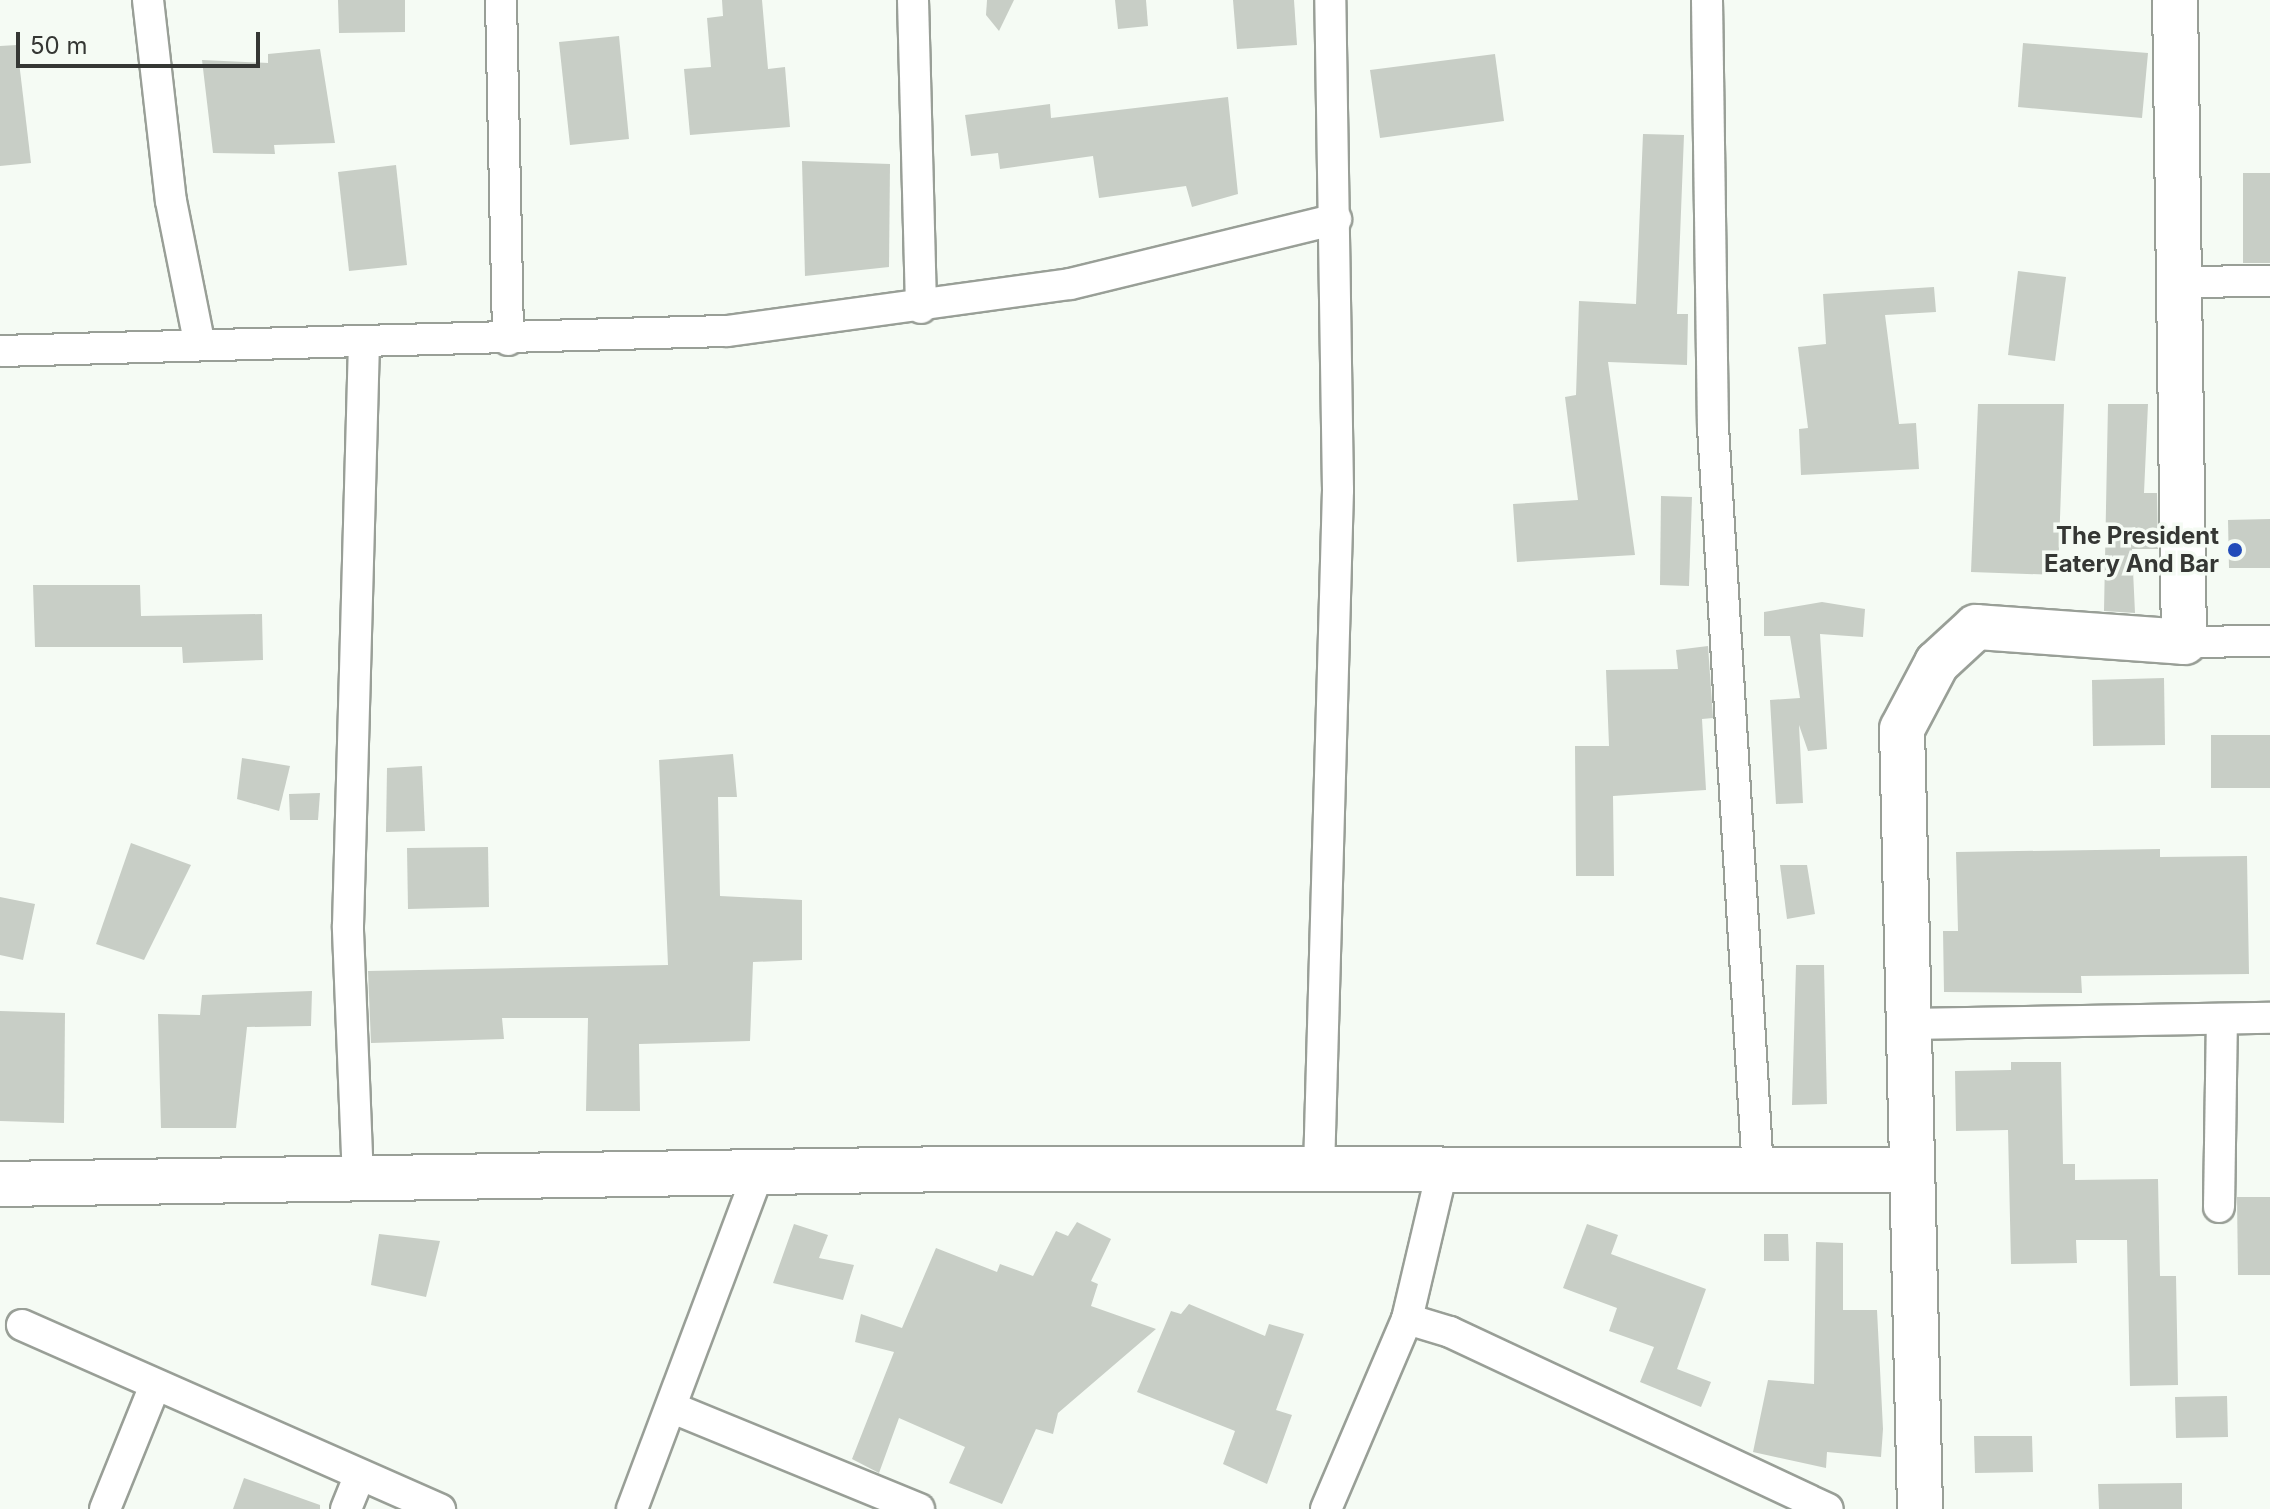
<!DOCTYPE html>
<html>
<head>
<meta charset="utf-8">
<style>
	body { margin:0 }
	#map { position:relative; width:2270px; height:1509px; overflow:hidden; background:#f5fbf4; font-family:Inter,sans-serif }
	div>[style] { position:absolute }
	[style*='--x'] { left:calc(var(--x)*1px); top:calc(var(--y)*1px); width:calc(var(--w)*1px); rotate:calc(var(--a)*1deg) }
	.building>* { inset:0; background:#c8cec6 }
	.roads { filter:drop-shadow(2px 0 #999f97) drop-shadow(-2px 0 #999f97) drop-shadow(0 2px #999f97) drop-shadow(0 -2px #999f97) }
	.street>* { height:30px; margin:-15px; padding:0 15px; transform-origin:15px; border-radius:15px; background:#fff }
	.secondary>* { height:44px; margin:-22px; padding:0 22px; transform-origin:22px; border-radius:22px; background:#fff }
	.dots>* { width:22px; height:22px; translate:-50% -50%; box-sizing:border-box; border:4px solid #f5fbf4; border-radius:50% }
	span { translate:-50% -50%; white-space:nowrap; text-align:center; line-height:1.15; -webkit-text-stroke:7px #f5fbf4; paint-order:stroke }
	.poi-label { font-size:24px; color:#353734; font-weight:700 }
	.right { translate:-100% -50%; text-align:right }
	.scale { position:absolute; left:16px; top:32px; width:244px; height:36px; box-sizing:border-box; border:4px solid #353734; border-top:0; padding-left:10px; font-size:24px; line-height:28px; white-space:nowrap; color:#353734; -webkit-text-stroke:6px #f5fbf4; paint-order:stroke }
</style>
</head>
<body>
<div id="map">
	<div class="building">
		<div style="clip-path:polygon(338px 0,405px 0,405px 32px,339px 33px)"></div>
		<div style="clip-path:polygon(722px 0,762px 0,768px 69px,785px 67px,790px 127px,690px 135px,684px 69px,711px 67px,707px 18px,723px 16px)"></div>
		<div style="clip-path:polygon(987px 0,1014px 0,999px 31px,986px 15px)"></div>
		<div style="clip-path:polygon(1115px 0,1146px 0,1148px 26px,1118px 29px)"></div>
		<div style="clip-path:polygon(1233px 0,1294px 0,1297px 45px,1237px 49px)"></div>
		<div style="clip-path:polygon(619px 36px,629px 139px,570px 145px,559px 42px)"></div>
		<div style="clip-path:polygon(2023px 43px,2148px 53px,2142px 118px,2018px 107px)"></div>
		<div style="clip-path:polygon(17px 45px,31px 163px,0 166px,0 46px)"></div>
		<div style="clip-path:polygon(320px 49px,335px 143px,274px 145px,275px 154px,213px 153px,202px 60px,268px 63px,268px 54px)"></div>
		<div style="clip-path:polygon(1495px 54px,1504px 121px,1380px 138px,1370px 70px)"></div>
		<div style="clip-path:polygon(1228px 97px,1238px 194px,1192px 207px,1186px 186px,1099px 198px,1093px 156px,1000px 169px,998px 153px,971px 156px,965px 115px,1050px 104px,1051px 118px)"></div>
		<div style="clip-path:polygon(1643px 134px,1684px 135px,1677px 314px,1688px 314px,1687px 365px,1608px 362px,1635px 555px,1517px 562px,1513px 504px,1578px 500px,1565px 397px,1576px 395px,1579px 301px,1636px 304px)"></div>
		<div style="clip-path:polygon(802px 161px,890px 164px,889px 267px,805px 276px)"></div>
		<div style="clip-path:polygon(396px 165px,407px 265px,349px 271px,338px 172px)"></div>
		<div style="clip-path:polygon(2243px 173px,2270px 173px,2270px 263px,2243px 263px)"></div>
		<div style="clip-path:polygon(2018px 271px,2066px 277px,2055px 361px,2008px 355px)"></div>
		<div style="clip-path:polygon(1934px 287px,1936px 312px,1885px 315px,1899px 424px,1916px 423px,1919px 469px,1801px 475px,1799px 429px,1808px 428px,1798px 347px,1826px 344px,1823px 294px)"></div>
		<div style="clip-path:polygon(1978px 404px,2064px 404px,2058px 575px,1971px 572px)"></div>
		<div style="clip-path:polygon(2108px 404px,2148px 404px,2144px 493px,2157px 493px,2158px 549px,2132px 549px,2135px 613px,2104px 611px)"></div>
		<div style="clip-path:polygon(1661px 496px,1692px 497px,1689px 586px,1660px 585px)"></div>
		<div style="clip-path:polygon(2270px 519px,2270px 568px,2229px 568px,2228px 520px)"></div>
		<div style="clip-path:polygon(33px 585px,140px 585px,141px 616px,262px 614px,263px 660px,183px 663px,182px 647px,35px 647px)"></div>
		<div style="clip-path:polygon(1822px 602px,1865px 609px,1863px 637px,1820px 634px,1827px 749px,1808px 751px,1799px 725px,1803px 803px,1776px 804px,1770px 700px,1800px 698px,1790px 636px,1764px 636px,1764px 612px)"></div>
		<div style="clip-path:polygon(1708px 646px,1713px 718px,1702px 719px,1706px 790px,1613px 796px,1614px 876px,1576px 876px,1575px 746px,1609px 746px,1606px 670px,1678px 669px,1676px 650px)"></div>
		<div style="clip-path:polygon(2164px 678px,2165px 745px,2093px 746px,2092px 680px)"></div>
		<div style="clip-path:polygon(2211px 735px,2270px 735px,2270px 788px,2211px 788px)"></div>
		<div style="clip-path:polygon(733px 754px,737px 797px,718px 797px,720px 896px,802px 900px,802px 960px,753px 962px,750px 1041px,639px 1044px,640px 1111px,586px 1111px,588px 1018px,502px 1018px,504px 1039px,371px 1043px,368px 971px,668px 965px,659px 760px)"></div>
		<div style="clip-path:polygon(242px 758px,290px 766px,279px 811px,237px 799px)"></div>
		<div style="clip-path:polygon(422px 766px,425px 831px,386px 832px,387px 768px)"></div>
		<div style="clip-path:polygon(320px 793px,318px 820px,290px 820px,289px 794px)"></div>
		<div style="clip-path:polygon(131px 843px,191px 865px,144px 960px,96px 944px)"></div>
		<div style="clip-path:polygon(488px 847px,489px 907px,408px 909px,407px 848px)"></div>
		<div style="clip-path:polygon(2160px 849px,2160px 857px,2247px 856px,2249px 974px,2081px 976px,2082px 993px,1944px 992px,1943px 931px,1958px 931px,1956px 852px)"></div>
		<div style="clip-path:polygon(1780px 865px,1807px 865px,1815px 914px,1787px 919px)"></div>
		<div style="clip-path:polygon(0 897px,35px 904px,23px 960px,0 955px)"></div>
		<div style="clip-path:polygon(1796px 965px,1824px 965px,1827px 1104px,1792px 1105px)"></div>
		<div style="clip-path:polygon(312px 991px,311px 1026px,247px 1027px,236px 1128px,161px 1128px,158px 1014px,200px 1015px,202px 995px)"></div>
		<div style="clip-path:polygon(0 1011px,65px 1013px,64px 1123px,0 1121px)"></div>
		<div style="clip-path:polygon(2011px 1062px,2061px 1062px,2063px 1164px,2075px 1164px,2075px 1180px,2158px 1179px,2160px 1276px,2176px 1276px,2178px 1385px,2130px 1386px,2127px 1240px,2076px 1240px,2077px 1263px,2011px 1264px,2008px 1130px,1956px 1131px,1955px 1071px,2011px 1070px)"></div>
		<div style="clip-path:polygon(2237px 1197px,2270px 1197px,2270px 1275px,2238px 1275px)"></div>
		<div style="clip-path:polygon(1077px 1222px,1111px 1239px,1091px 1281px,1098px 1284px,1091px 1306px,1156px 1329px,1058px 1413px,1053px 1434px,1036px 1429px,1002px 1504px,949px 1483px,965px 1447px,899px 1418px,879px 1473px,852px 1459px,894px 1352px,855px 1342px,861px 1314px,902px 1328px,936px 1248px,997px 1272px,1000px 1264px,1033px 1276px,1056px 1231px,1068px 1236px)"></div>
		<div style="clip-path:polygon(794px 1224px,828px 1235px,819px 1258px,854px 1265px,843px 1300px,773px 1283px)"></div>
		<div style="clip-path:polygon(1587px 1224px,1618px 1235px,1611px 1254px,1706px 1289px,1677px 1369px,1711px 1382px,1701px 1407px,1640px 1382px,1654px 1347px,1609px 1331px,1617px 1308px,1563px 1288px)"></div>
		<div style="clip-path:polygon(379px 1234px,440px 1241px,426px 1297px,371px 1285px)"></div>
		<div style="clip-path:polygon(1764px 1234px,1788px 1234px,1789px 1261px,1764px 1261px)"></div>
		<div style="clip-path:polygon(1816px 1242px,1843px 1243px,1843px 1310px,1877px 1310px,1883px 1429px,1881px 1457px,1827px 1452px,1826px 1468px,1753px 1452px,1768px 1380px,1814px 1384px)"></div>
		<div style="clip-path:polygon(1189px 1304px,1265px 1336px,1269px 1324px,1304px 1334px,1276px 1410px,1292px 1415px,1267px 1484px,1223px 1464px,1235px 1431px,1137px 1392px,1171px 1311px,1181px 1314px)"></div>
		<div style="clip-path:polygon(2227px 1396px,2228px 1437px,2176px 1438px,2175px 1397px)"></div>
		<div style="clip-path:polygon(1974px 1436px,2032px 1436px,2033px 1472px,1975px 1473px)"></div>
		<div style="clip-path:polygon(244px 1478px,320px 1505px,320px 1509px,233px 1509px)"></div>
		<div style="clip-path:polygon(2182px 1483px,2182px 1509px,2099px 1509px,2098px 1484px)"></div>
	</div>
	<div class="roads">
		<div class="street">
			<div style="--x:148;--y:0;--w:202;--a:83.5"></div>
			<div style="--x:171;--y:201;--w:143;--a:78.7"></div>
			<div style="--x:501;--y:0;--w:340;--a:88.8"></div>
			<div style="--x:913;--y:0;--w:308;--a:88.5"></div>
			<div style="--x:1707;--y:0;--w:427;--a:89.2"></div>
			<div style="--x:1713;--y:427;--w:745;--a:86.54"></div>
			<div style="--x:2183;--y:282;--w:87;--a:-0.7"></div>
			<div style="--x:0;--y:351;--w:727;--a:-1.58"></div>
			<div style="--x:727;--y:331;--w:346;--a:-7.8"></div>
			<div style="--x:1070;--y:284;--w:274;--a:-13.7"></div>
			<div style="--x:2184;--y:642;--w:86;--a:-0.7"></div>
			<div style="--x:1910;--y:1024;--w:360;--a:-1"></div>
			<div style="--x:1319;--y:1170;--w:680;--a:-88.4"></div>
			<div style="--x:1338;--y:490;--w:490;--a:-90.9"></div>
			<div style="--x:358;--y:1180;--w:254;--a:-92.3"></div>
			<div style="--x:348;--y:926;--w:585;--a:-88.43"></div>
			<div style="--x:2219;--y:1207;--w:188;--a:-89.1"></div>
			<div style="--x:1407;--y:1319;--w:152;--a:-76.7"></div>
			<div style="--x:22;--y:1325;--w:457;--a:23.8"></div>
			<div style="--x:673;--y:1408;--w:266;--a:22.3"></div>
			<div style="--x:105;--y:1509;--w:134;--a:-68"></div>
			<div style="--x:346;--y:1509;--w:35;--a:-68"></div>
			<div style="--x:632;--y:1509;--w:355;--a:-69.4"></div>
			<div style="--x:1326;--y:1509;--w:207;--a:-66.9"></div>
			<div style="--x:1407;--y:1319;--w:45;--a:16.8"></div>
			<div style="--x:1450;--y:1332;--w:417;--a:25.1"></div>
		</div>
		<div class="secondary">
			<div style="--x:0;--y:1184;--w:953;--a:-0.9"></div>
			<div style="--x:953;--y:1169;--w:959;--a:0.06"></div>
			<div style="--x:1920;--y:1509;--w:780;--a:-91.32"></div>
			<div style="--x:1902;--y:729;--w:75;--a:-62.1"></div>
			<div style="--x:1937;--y:663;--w:53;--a:-42.7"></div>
			<div style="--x:1976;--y:627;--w:209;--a:4.1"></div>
			<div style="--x:2184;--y:642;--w:642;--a:-90.8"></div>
		</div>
	</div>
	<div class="dots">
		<div style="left:2235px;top:550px;background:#234cba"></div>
	</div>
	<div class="poi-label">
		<span class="right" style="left:2219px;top:550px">The President<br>Eatery And Bar</span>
	</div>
	<div class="scale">50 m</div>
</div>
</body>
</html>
